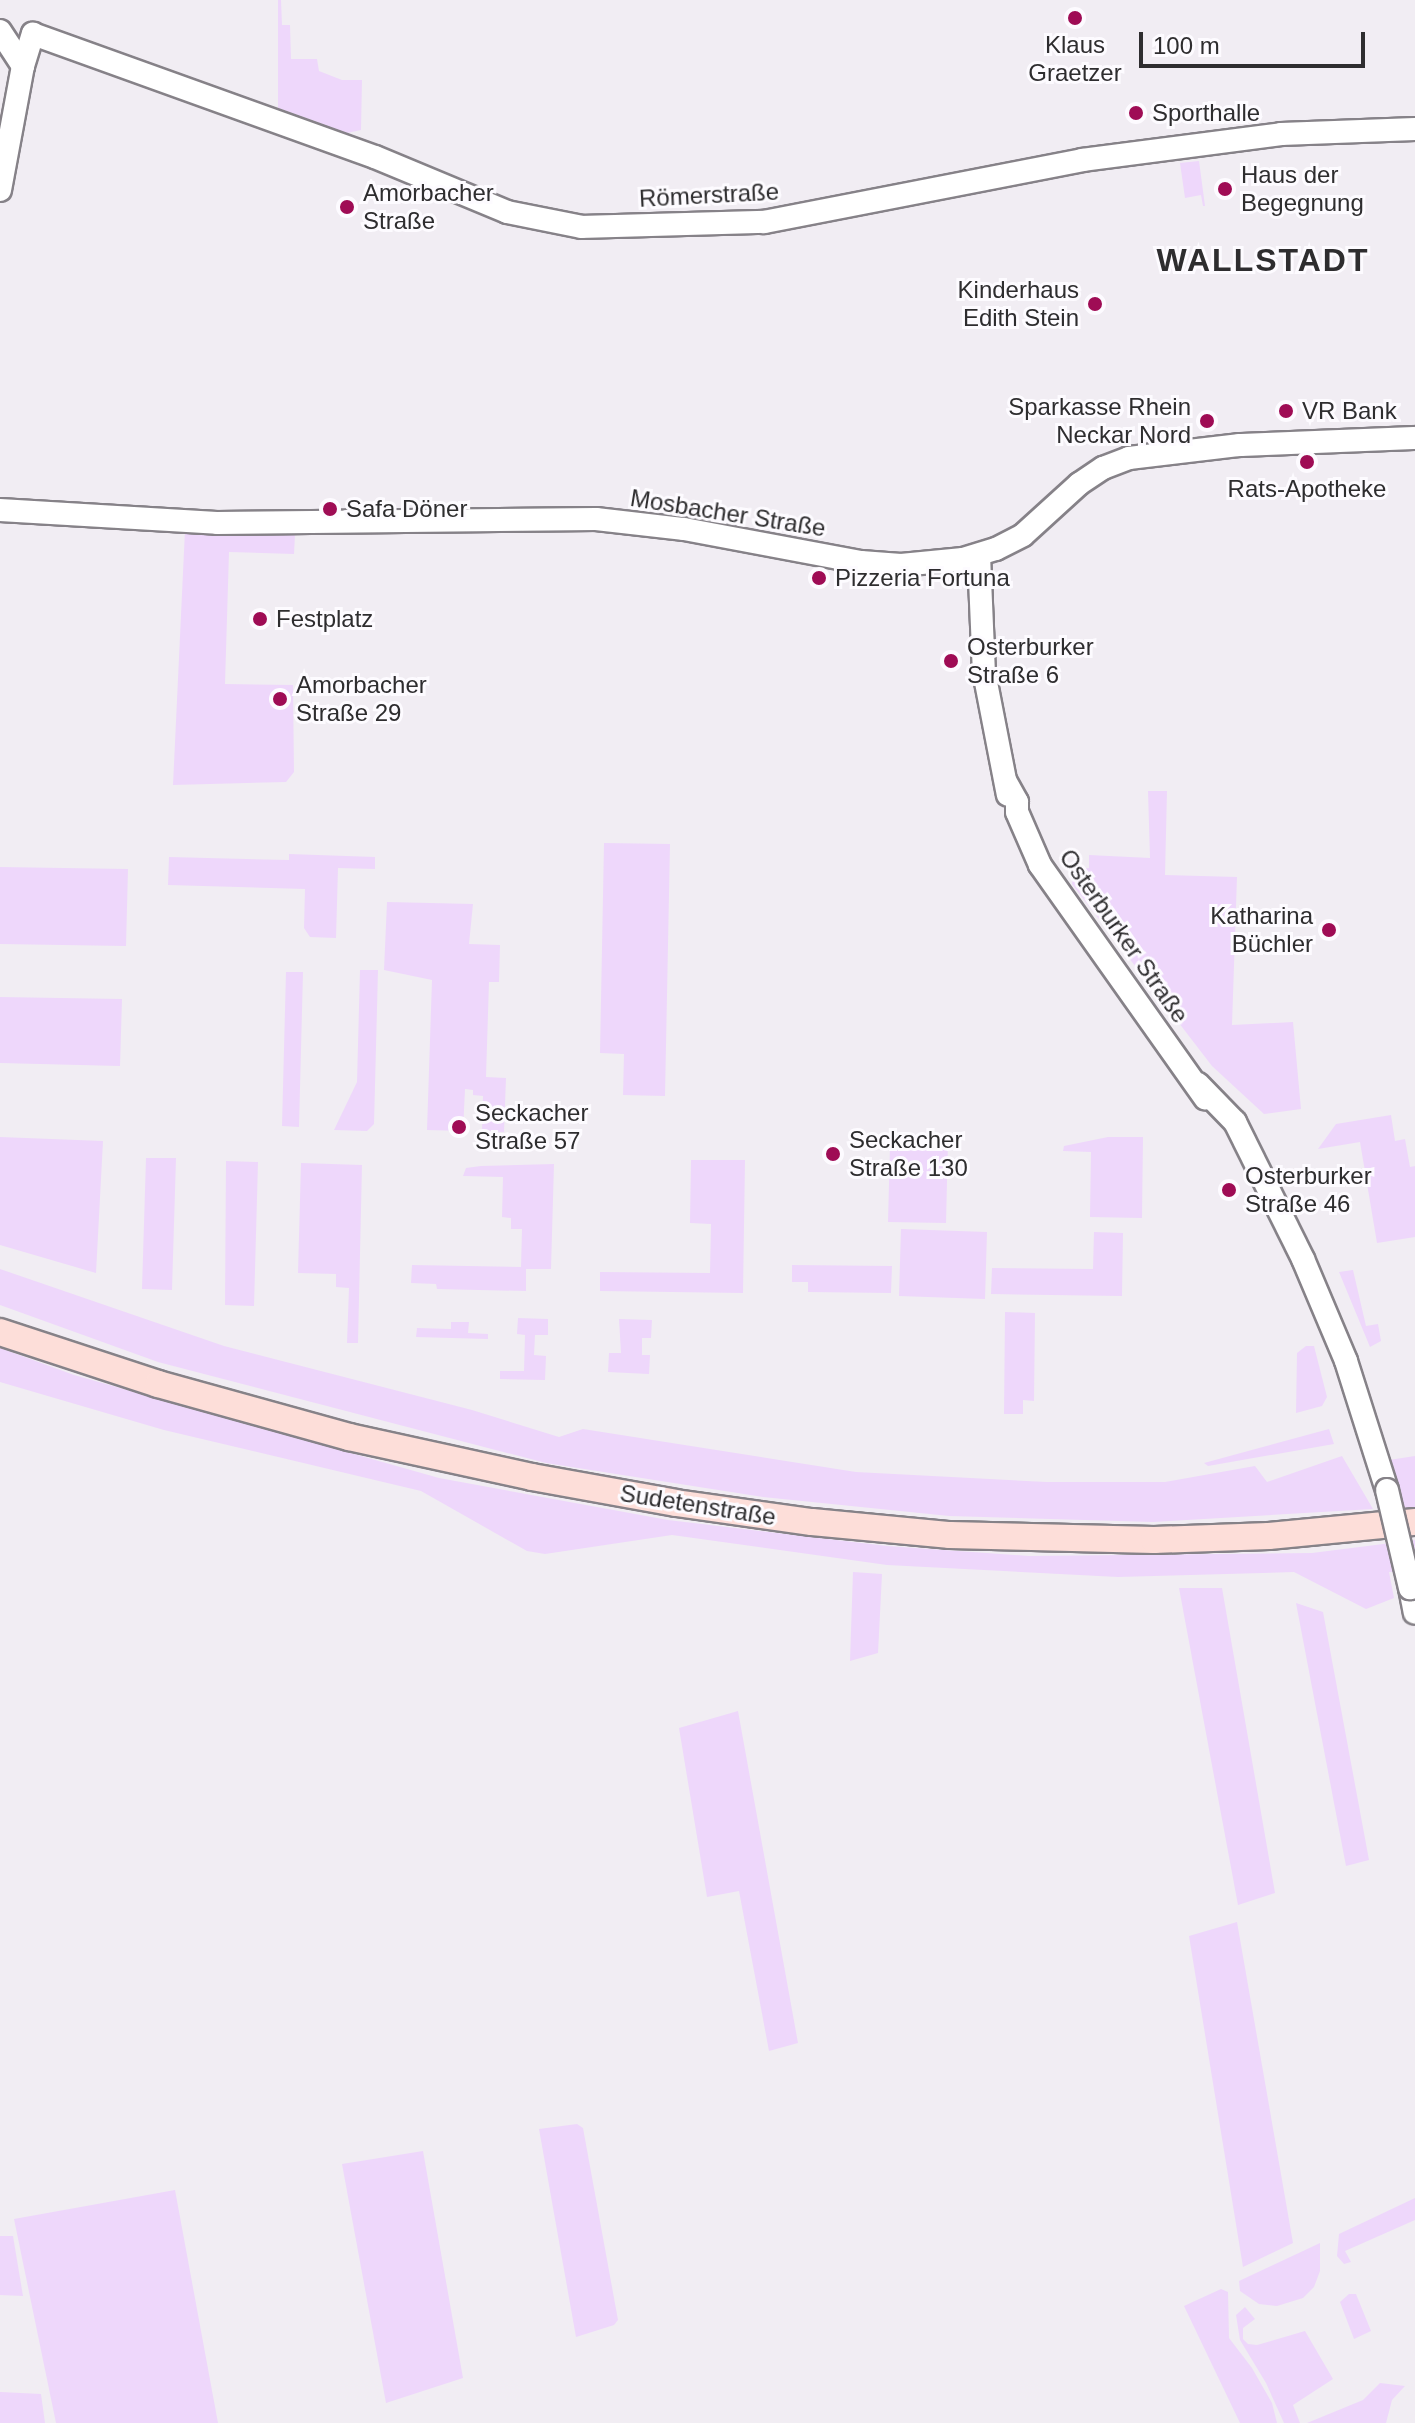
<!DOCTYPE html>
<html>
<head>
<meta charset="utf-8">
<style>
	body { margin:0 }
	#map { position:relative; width:1415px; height:2423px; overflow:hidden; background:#f1edf3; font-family:Helvetica,sans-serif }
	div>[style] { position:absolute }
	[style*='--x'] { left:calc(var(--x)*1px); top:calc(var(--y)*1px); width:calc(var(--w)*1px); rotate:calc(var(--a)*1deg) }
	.green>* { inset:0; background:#eed7fb }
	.roads { filter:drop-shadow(2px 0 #868288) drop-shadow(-2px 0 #868288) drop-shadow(0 2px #868288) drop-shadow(0 -2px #868288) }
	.tertiary>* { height:22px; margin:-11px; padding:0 11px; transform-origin:11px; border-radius:11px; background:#fff }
	.secondary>* { height:26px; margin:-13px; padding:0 13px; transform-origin:13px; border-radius:13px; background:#fdded9 }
	.bridges { filter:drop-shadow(2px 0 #868288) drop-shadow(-2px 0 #868288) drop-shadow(0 2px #868288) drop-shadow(0 -2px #868288) }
	.tertiary-bridge>* { height:22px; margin:-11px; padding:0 11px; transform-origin:11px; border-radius:11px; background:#fff }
	.dots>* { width:22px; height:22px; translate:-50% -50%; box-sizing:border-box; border:4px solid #fdfbff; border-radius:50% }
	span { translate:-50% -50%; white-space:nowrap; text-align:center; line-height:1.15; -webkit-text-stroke:6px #fdfbff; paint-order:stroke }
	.poi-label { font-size:24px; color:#2e2d2f }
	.left { translate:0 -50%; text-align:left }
	.right { translate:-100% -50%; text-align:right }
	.street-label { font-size:24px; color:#2e2d2f }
	.district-label { font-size:32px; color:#2e2d2f; font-weight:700; letter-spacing:2px }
	.scale { position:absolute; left:1139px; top:32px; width:226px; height:36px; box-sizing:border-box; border:4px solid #2e2d2f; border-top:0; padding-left:10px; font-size:24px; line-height:28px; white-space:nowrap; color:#2e2d2f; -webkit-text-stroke:6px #fdfbff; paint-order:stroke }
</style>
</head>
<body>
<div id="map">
	<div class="green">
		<div style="clip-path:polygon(278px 0,281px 0,282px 25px,290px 25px,291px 59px,317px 59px,319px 71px,342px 80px,362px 80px,361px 130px,347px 133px,278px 108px)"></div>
		<div style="clip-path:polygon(1199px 161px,1205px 206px,1203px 206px,1201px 195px,1185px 198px,1180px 163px)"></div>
		<div style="clip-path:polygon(185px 530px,295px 534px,294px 554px,229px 552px,225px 684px,293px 685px,294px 772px,286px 782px,173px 785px)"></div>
		<div style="clip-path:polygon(1148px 791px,1167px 791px,1165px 875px,1237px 877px,1232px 1025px,1293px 1022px,1301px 1109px,1264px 1114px,1212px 1066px,1072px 884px,1074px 869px,1089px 868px,1089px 855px,1150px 858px)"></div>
		<div style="clip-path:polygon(604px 843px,670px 844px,665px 1096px,623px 1095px,624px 1054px,600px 1053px)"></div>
		<div style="clip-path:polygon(289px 854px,375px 857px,375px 869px,338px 868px,336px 938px,310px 937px,304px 928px,305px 889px,168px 885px,169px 857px,289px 860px)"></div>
		<div style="clip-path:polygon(0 867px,128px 869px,126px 946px,0 944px)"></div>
		<div style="clip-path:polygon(387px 902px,473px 904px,469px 944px,500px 945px,499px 982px,489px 982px,486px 1077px,506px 1078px,504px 1132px,482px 1131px,483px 1096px,473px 1095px,473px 1090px,465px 1089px,463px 1131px,427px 1130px,432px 980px,384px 970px)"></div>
		<div style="clip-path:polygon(360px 970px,378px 970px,374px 1124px,367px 1131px,334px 1130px,357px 1082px)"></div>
		<div style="clip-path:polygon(286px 972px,303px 972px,299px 1127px,282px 1126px)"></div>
		<div style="clip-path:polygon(0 997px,122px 999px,120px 1066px,0 1063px)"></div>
		<div style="clip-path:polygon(1391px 1115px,1395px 1141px,1405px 1139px,1410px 1167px,1415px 1166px,1415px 1237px,1377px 1243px,1360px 1142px,1318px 1149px,1336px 1124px)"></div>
		<div style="clip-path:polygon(0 1137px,103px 1141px,96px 1273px,0 1245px)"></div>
		<div style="clip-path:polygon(1108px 1137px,1143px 1137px,1142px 1218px,1090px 1217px,1091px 1152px,1063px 1151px,1064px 1146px)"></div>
		<div style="clip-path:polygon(948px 1141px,946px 1223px,888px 1222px,890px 1146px)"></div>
		<div style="clip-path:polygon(146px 1158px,176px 1158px,172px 1290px,142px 1289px)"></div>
		<div style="clip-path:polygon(691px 1160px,745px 1160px,743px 1293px,600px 1291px,600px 1272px,710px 1273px,711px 1224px,690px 1223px)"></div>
		<div style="clip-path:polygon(226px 1161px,258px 1162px,254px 1306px,225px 1305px)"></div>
		<div style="clip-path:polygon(301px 1163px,362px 1165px,358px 1343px,347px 1343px,349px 1288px,336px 1287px,336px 1274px,298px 1273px)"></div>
		<div style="clip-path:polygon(554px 1164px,551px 1269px,526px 1269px,526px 1291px,437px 1289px,436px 1284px,411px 1283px,412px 1265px,521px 1267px,522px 1229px,511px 1229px,511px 1218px,502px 1217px,503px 1177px,463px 1176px,466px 1168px,481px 1166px)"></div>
		<div style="clip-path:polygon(901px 1229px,987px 1232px,985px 1299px,899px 1296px)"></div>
		<div style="clip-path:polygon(1094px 1232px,1123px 1233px,1122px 1296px,991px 1294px,992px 1268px,1093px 1269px)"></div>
		<div style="clip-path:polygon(792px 1265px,892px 1266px,891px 1293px,808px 1292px,808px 1282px,792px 1282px)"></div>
		<div style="clip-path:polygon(0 1269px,224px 1346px,472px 1410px,559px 1437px,583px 1429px,856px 1472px,1047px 1482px,1165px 1482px,1255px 1466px,1267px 1482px,1342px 1456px,1373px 1509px,1153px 1522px,949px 1516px,763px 1497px,546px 1463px,158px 1362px,0 1305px)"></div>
		<div style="clip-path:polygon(1353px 1270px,1366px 1326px,1378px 1324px,1381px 1341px,1370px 1347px,1339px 1272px)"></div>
		<div style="clip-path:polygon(1005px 1312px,1035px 1313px,1034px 1401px,1023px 1400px,1023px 1414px,1004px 1414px)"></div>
		<div style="clip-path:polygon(518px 1318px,548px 1319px,548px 1335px,535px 1335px,534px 1355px,546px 1356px,545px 1380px,500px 1379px,500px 1371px,524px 1371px,525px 1335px,517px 1334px)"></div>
		<div style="clip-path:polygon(619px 1319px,652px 1320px,651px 1338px,642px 1338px,642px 1355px,650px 1355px,649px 1374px,608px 1372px,609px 1353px,621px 1353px)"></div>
		<div style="clip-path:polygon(451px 1322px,469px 1322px,468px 1333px,488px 1334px,488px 1339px,416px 1337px,417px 1328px,451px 1329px)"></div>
		<div style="clip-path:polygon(1306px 1346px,1314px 1346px,1327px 1397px,1322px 1406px,1296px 1413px,1297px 1353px)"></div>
		<div style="clip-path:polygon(0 1348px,74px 1375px,439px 1478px,668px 1520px,887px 1546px,1029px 1556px,1312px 1553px,1415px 1540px,1415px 1571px,1389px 1572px,1394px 1598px,1366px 1609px,1294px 1572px,1118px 1577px,887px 1565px,672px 1535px,545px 1554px,527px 1551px,421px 1491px,164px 1430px,0 1382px)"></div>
		<div style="clip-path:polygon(1329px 1429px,1334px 1444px,1208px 1466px,1204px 1463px)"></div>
		<div style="clip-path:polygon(1415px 1456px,1415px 1510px,1405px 1512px,1389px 1460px)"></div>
		<div style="clip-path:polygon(853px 1572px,882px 1574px,878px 1653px,850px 1661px)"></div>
		<div style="clip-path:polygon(1179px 1588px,1222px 1588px,1275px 1893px,1238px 1905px)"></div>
		<div style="clip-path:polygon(1296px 1603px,1323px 1612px,1369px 1860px,1346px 1866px)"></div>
		<div style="clip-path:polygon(738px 1711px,798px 2043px,769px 2051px,739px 1891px,707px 1897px,679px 1728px)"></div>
		<div style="clip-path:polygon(1237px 1922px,1293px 2243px,1243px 2267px,1189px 1936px)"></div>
		<div style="clip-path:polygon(577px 2124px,583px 2128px,618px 2320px,614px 2325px,576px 2337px,539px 2129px)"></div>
		<div style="clip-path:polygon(423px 2151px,463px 2378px,386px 2403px,342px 2164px)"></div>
		<div style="clip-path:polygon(175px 2190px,218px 2423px,56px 2423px,14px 2219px)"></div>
		<div style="clip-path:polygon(1415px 2198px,1415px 2220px,1345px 2251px,1351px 2262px,1344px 2264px,1337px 2256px,1339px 2234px)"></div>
		<div style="clip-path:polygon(0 2236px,13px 2236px,23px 2296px,0 2295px)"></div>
		<div style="clip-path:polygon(1320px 2243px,1320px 2271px,1314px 2287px,1303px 2298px,1277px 2306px,1259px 2304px,1240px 2291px,1239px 2281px)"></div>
		<div style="clip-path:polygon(1221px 2289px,1228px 2292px,1229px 2338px,1252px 2368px,1272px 2403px,1277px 2423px,1240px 2423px,1184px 2306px)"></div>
		<div style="clip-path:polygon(1349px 2294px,1356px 2294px,1371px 2331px,1354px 2339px,1340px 2302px)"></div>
		<div style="clip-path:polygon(1245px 2307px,1255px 2319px,1243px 2328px,1243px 2339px,1248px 2344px,1257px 2345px,1305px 2331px,1333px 2379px,1293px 2405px,1300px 2423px,1284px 2423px,1266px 2383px,1240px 2340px,1236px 2315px)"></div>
		<div style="clip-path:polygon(1380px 2383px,1405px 2386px,1392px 2400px,1386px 2423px,1307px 2423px,1363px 2400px)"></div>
		<div style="clip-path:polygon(0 2392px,41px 2394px,45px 2423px,0 2423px)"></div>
	</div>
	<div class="roads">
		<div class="tertiary">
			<div style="--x:0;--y:31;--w:42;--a:56.7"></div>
			<div style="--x:0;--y:190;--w:126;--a:-79.5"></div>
			<div style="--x:23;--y:66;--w:34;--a:-73"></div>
			<div style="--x:33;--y:34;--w:363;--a:19.8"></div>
			<div style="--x:375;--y:157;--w:143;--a:22.6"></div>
			<div style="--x:507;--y:212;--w:76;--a:11.3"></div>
			<div style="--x:582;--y:227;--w:182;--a:-1.6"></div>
			<div style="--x:764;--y:222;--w:324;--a:-11"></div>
			<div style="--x:1082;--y:160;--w:201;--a:-7.4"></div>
			<div style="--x:1281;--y:134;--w:134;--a:-2.1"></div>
			<div style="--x:0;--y:510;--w:217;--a:3.4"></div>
			<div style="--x:217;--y:523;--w:379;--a:-0.6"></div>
			<div style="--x:596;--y:519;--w:89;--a:6.5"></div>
			<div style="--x:684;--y:529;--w:180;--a:10.6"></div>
			<div style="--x:861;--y:562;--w:40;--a:4.3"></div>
			<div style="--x:901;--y:565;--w:62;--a:-5.5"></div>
			<div style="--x:963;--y:559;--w:34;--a:-17"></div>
			<div style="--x:996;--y:549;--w:30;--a:-27"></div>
			<div style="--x:1023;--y:535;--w:76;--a:-42.3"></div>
			<div style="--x:1079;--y:484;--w:29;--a:-34"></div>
			<div style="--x:1103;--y:468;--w:28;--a:-21"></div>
			<div style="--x:1129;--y:458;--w:112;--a:-6.7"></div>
			<div style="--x:1240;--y:445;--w:175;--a:-2.3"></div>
			<div style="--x:979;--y:555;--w:117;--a:87.6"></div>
			<div style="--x:984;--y:672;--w:125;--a:79"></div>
			<div style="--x:1006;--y:782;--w:23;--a:61"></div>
			<div style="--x:1017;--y:802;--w:10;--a:90"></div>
			<div style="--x:1017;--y:812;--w:58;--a:66.5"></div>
			<div style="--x:1040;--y:865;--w:286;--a:54.7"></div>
			<div style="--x:1198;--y:1084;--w:53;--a:45.8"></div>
			<div style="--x:1235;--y:1122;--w:153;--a:63.6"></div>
			<div style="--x:1303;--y:1259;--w:111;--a:67.1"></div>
			<div style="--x:1346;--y:1361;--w:135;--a:72.4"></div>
			<div style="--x:1410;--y:1588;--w:25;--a:79"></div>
		</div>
		<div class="secondary">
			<div style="--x:0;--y:1332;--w:166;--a:18.2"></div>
			<div style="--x:158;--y:1384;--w:198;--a:15.5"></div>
			<div style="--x:349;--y:1437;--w:187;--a:12.3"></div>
			<div style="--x:532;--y:1477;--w:146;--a:10.2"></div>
			<div style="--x:676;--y:1503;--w:137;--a:8"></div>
			<div style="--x:812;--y:1522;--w:139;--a:5.4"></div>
			<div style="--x:950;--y:1535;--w:204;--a:1.4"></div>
			<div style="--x:1154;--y:1540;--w:115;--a:-2"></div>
			<div style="--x:1269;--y:1536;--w:147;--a:-5.5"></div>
		</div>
	</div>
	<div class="bridges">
		<div class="tertiary-bridge">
			<div style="--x:1387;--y:1490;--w:101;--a:76.8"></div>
		</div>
	</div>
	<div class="dots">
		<div style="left:1075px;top:18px;background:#9f0c55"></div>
		<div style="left:1136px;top:113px;background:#9f0c55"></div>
		<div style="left:1225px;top:189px;background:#9f0c55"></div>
		<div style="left:347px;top:207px;background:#9f0c55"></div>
		<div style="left:1095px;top:304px;background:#9f0c55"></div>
		<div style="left:1286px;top:411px;background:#9f0c55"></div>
		<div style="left:1207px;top:421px;background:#9f0c55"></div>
		<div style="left:1307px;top:462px;background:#9f0c55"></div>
		<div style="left:330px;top:509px;background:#9f0c55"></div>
		<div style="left:819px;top:578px;background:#9f0c55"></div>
		<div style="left:260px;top:619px;background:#9f0c55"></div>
		<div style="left:951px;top:661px;background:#9f0c55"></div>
		<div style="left:280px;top:699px;background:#9f0c55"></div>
		<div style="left:1329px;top:930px;background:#9f0c55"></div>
		<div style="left:459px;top:1127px;background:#9f0c55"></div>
		<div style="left:833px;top:1154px;background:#9f0c55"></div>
		<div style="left:1229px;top:1190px;background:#9f0c55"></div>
	</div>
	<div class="poi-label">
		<span style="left:1075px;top:59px">Klaus<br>Graetzer</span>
		<span class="left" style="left:1152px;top:113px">Sporthalle</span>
		<span class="left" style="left:1241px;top:189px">Haus der<br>Begegnung</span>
		<span class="left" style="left:363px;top:207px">Amorbacher<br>Straße</span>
		<span class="right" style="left:1079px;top:304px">Kinderhaus<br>Edith Stein</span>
		<span class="right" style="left:1191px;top:421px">Sparkasse Rhein<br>Neckar Nord</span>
		<span class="left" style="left:1302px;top:411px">VR Bank</span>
		<span style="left:1307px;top:489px">Rats-Apotheke</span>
		<span class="left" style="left:346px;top:509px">Safa Döner</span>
		<span class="left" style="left:835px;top:578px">Pizzeria Fortuna</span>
		<span class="left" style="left:276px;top:619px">Festplatz</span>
		<span class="left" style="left:967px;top:661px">Osterburker<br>Straße 6</span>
		<span class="left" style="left:296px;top:699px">Amorbacher<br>Straße 29</span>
		<span class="right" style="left:1313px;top:930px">Katharina<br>Büchler</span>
		<span class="left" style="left:475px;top:1127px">Seckacher<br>Straße 57</span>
		<span class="left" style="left:849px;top:1154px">Seckacher<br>Straße 130</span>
		<span class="left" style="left:1245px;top:1190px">Osterburker<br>Straße 46</span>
	</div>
	<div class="street-label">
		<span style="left:709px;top:195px;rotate:-3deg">Römerstraße</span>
		<span style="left:728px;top:513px;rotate:9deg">Mosbacher Straße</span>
		<span style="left:1124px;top:936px;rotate:55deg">Osterburker Straße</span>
		<span style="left:698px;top:1505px;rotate:9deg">Sudetenstraße</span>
	</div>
	<div class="district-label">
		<span style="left:1263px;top:260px">WALLSTADT</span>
	</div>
	<div class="scale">100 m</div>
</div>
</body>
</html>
